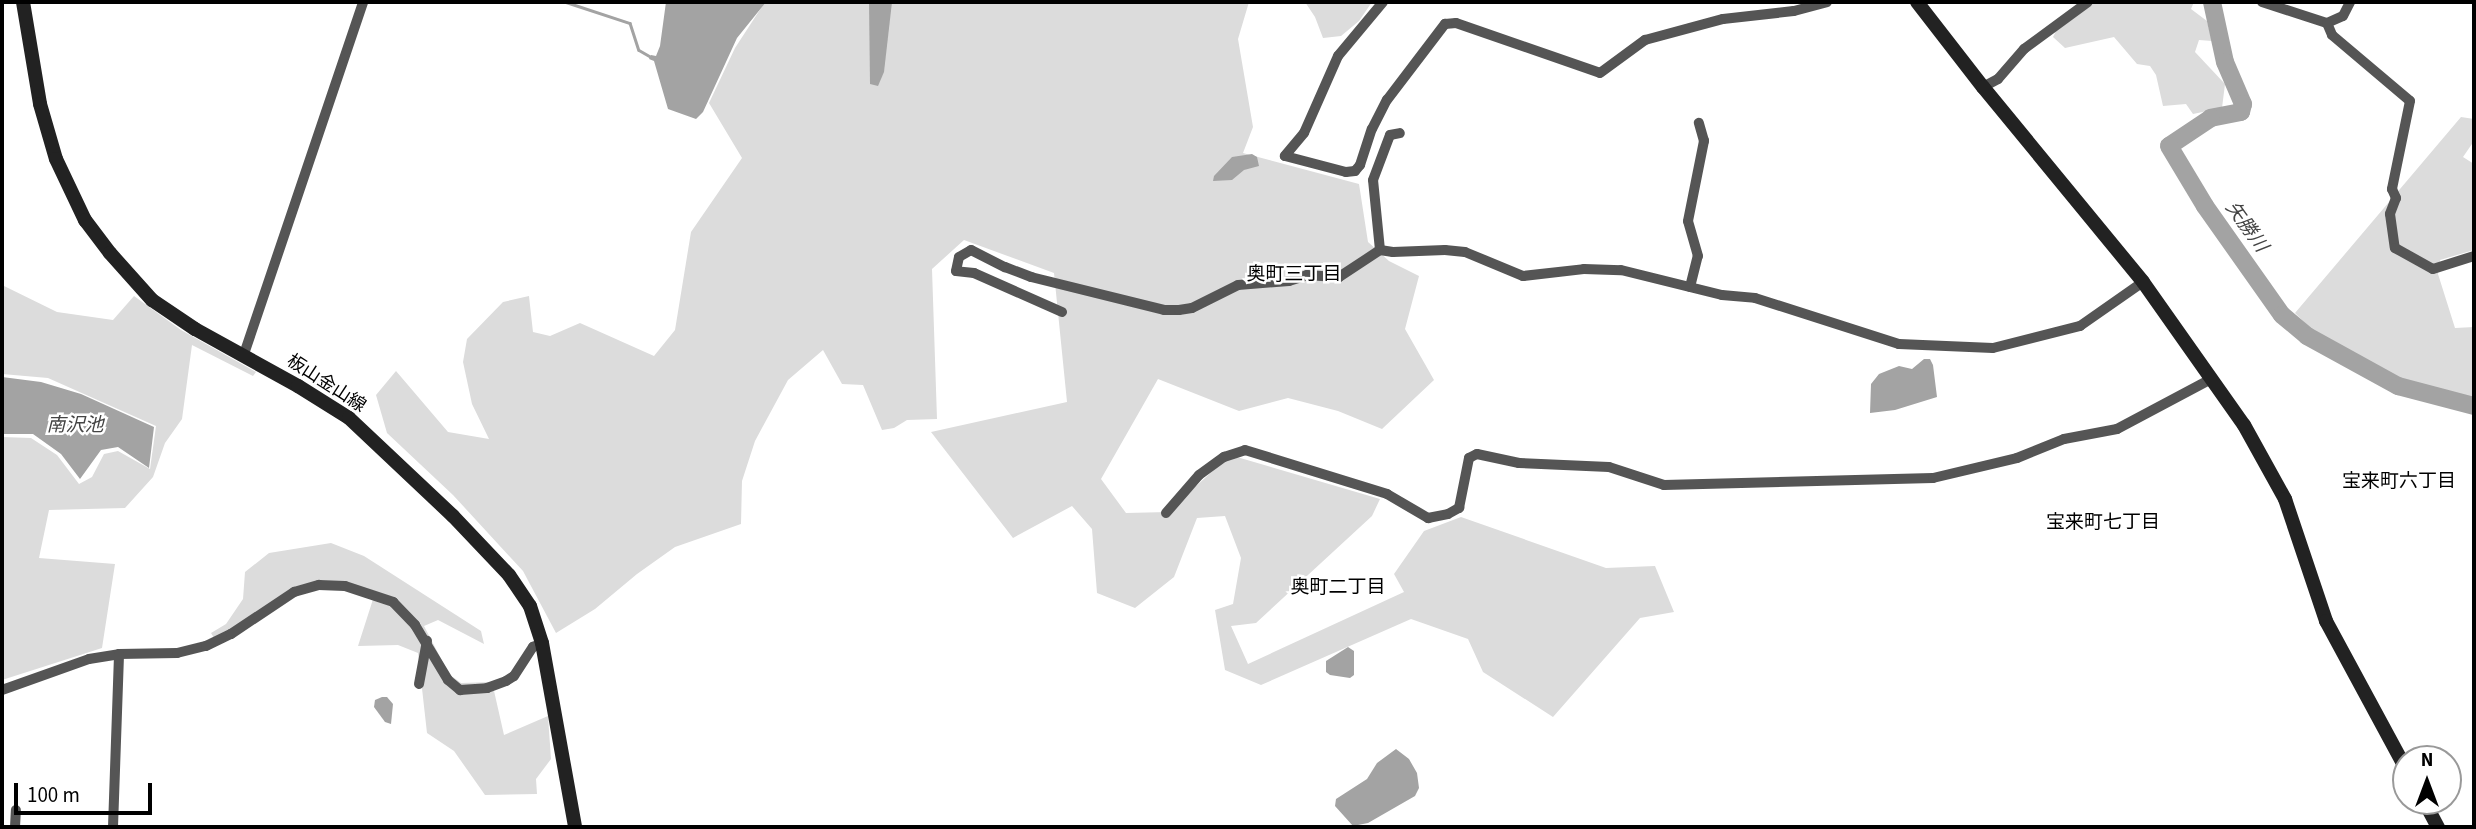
<!DOCTYPE html>
<html>
<head>
<meta charset="utf-8">
<style>
	body { margin:0 }
	#map { position:relative; width:2476px; height:829px; overflow:hidden; background:#fff; font-family:"Source Sans 3","Noto Sans JP",sans-serif }
	div>[style] { position:absolute }
	[style*='--x'] { left:calc(var(--x)*1px); top:calc(var(--y)*1px); width:calc(var(--w)*1px); rotate:calc(var(--a)*1deg) }
	.green>* { inset:0; background:#dcdcdc }
	.water>* { inset:0; background:#a3a3a3 }
	.stream>* { height:2.5px; margin:-1.25px; padding:0 1.25px; transform-origin:1.25px; border-radius:1.25px; background:#a3a3a3 }
	.river>* { height:18px; margin:-9px; padding:0 9px; transform-origin:9px; border-radius:9px; background:#a3a3a3 }
	.street>* { height:10px; margin:-5px; padding:0 5px; transform-origin:5px; border-radius:5px; background:#555 }
	.secondary>* { height:14px; margin:-7px; padding:0 7px; transform-origin:7px; border-radius:7px; background:#222 }
	span { translate:-50% -50%; white-space:nowrap; text-align:center; line-height:1.15; -webkit-text-stroke:5px #fff; paint-order:stroke }
	.street-label { font-size:18px; color:#000 }
	.water-label { font-size:19px; color:#444; font-style:italic }
	.neighbourhood-label { font-size:19px; color:#000 }
	.frame { position:absolute; inset:0; border:4px solid #000; pointer-events:none }
	.north { position:absolute; left:2392px; top:745px; width:70px; height:70px; box-sizing:border-box; background:#fff; border:2px solid #999; border-radius:50%; rotate:0deg; font-size:19px; font-weight:700; line-height:28px; text-align:center; color:#000 }
	.north::after { content:''; display:block; margin:auto; width:24px; height:32px; background:#000; clip-path:polygon(50% 0,100% 100%,50% 72%,0 100%) }
	.scale { position:absolute; left:14px; top:783px; width:138px; height:32px; box-sizing:border-box; border:4px solid #000; border-top:0; padding-left:9px; font-size:21px; line-height:24px; white-space:nowrap; color:#000; -webkit-text-stroke:5px #fff; paint-order:stroke }
</style>
</head>
<body>
<div id="map">
	<div class="green">
		<div style="clip-path:polygon(765px 2px,1249px 2px,1238px 39px,1253px 127px,1243px 153px,1359px 184px,1368px 242px,1389px 261px,1419px 276px,1405px 329px,1434px 380px,1382px 429px,1338px 411px,1288px 398px,1239px 411px,1158px 379px,1101px 479px,1126px 513px,1168px 512px,1230px 455px,1380px 499px,1372px 516px,1256px 623px,1231px 626px,1248px 664px,1404px 592px,1394px 574px,1424px 531px,1461px 517px,1606px 568px,1655px 566px,1674px 612px,1640px 618px,1553px 717px,1483px 672px,1468px 639px,1411px 619px,1261px 685px,1225px 670px,1215px 610px,1233px 604px,1241px 558px,1225px 516px,1197px 518px,1174px 577px,1135px 608px,1097px 593px,1092px 529px,1072px 506px,1013px 538px,931px 432px,1067px 402px,1054px 273px,964px 240px,932px 269px,937px 419px,907px 420px,894px 428px,882px 430px,863px 385px,842px 384px,823px 350px,788px 380px,755px 441px,742px 481px,741px 524px,675px 547px,637px 574px,595px 609px,556px 633px,523px 571px,453px 495px,387px 433px,376px 395px,396px 371px,448px 432px,489px 439px,472px 404px,463px 362px,467px 339px,503px 302px,529px 296px,533px 332px,550px 336px,580px 323px,654px 356px,675px 330px,691px 232px,742px 158px,709px 103px,735px 48px)"></div>
		<div style="clip-path:polygon(1305px 2px,1372px 2px,1359px 21px,1341px 36px,1323px 38px,1315px 17px)"></div>
		<div style="clip-path:polygon(2095px 2px,2194px 2px,2191px 9px,2207px 21px,2212px 41px,2199px 40px,2195px 52px,2225px 84px,2222px 108px,2193px 114px,2186px 104px,2163px 106px,2156px 75px,2150px 66px,2137px 64px,2114px 37px,2065px 48px,2053px 37px,2056px 31px)"></div>
		<div style="clip-path:polygon(2461px 117px,2474px 119px,2474px 141px,2463px 157px,2474px 164px,2474px 250px,2440px 260px,2438px 274px,2455px 328px,2474px 327px,2474px 400px,2398px 380px,2318px 336px,2295px 313px)"></div>
		<div style="clip-path:polygon(2px 285px,57px 312px,113px 320px,134px 296px,181px 330px,256px 372px,253px 376px,192px 345px,182px 419px,165px 443px,153px 477px,125px 508px,49px 510px,39px 558px,115px 564px,102px 648px,2px 680px,2px 437px,31px 438px,57px 455px,79px 484px,92px 477px,104px 454px,118px 451px,150px 469px,156px 426px,48px 378px,2px 374px)"></div>
		<div style="clip-path:polygon(331px 543px,364px 556px,481px 631px,484px 644px,438px 620px,424px 626px,449px 674px,461px 683px,492px 682px,504px 735px,548px 716px,551px 759px,536px 779px,537px 794px,485px 795px,454px 751px,427px 733px,418px 653px,398px 645px,358px 646px,375px 593px,323px 582px,214px 638px,211px 633px,226px 624px,243px 599px,245px 572px,269px 553px)"></div>
	</div>
	<div class="water">
		<div style="clip-path:polygon(666px 2px,766px 2px,737px 38px,703px 112px,696px 119px,668px 109px,654px 61px,649px 59px,651px 55px,656px 56px,660px 46px)"></div>
		<div style="clip-path:polygon(869px 2px,892px 2px,884px 72px,878px 86px,870px 84px)"></div>
		<div style="clip-path:polygon(1252px 154px,1257px 157px,1259px 166px,1244px 170px,1232px 180px,1213px 181px,1214px 176px,1232px 157px)"></div>
		<div style="clip-path:polygon(1924px 359px,1930px 359px,1933px 365px,1937px 397px,1895px 410px,1870px 413px,1871px 384px,1879px 374px,1899px 366px,1912px 369px)"></div>
		<div style="clip-path:polygon(2px 377px,41px 382px,81px 394px,154px 427px,149px 468px,118px 447px,101px 450px,80px 479px,61px 454px,33px 434px,2px 434px)"></div>
		<div style="clip-path:polygon(1348px 647px,1354px 651px,1354px 675px,1350px 678px,1330px 675px,1326px 672px,1326px 661px)"></div>
		<div style="clip-path:polygon(382px 697px,387px 697px,393px 704px,391px 724px,385px 722px,374px 707px,375px 700px)"></div>
		<div style="clip-path:polygon(1396px 749px,1409px 759px,1417px 773px,1419px 788px,1415px 796px,1368px 823px,1353px 826px,1335px 806px,1336px 799px,1367px 779px,1377px 763px)"></div>
	</div>
	<div class="stream">
		<div style="--x:566;--y:2;--w:67;--a:18.2"></div>
		<div style="--x:630;--y:23;--w:28;--a:72"></div>
		<div style="--x:639;--y:50;--w:14;--a:30"></div>
	</div>
	<div class="river">
		<div style="--x:2212;--y:2;--w:61;--a:77.8"></div>
		<div style="--x:2225;--y:62;--w:46;--a:66.8"></div>
		<div style="--x:2243;--y:104;--w:8;--a:104"></div>
		<div style="--x:2241;--y:112;--w:31;--a:169"></div>
		<div style="--x:2211;--y:118;--w:50;--a:146.3"></div>
		<div style="--x:2169;--y:146;--w:70;--a:59"></div>
		<div style="--x:2205;--y:206;--w:133;--a:54.8"></div>
		<div style="--x:2282;--y:315;--w:33;--a:40"></div>
		<div style="--x:2307;--y:336;--w:104;--a:28.8"></div>
		<div style="--x:2398;--y:386;--w:79;--a:14.7"></div>
	</div>
	<div class="street">
		<div style="--x:1383;--y:2;--w:70;--a:129.8"></div>
		<div style="--x:1338;--y:56;--w:84;--a:113.8"></div>
		<div style="--x:1304;--y:133;--w:30;--a:130"></div>
		<div style="--x:1285;--y:156;--w:63;--a:14.7"></div>
		<div style="--x:1346;--y:172;--w:9;--a:-6"></div>
		<div style="--x:1355;--y:171;--w:8;--a:-50"></div>
		<div style="--x:1360;--y:165;--w:38;--a:-72"></div>
		<div style="--x:1372;--y:129;--w:33;--a:-63"></div>
		<div style="--x:1387;--y:100;--w:96;--a:-52.7"></div>
		<div style="--x:1445;--y:24;--w:11;--a:-5"></div>
		<div style="--x:1456;--y:23;--w:152;--a:19.1"></div>
		<div style="--x:1600;--y:73;--w:56;--a:-36.3"></div>
		<div style="--x:1645;--y:40;--w:81;--a:-15.1"></div>
		<div style="--x:1723;--y:19;--w:71;--a:-6.4"></div>
		<div style="--x:1794;--y:11;--w:34;--a:-15"></div>
		<div style="--x:2262;--y:2;--w:68;--a:17.9"></div>
		<div style="--x:2327;--y:23;--w:17;--a:-24"></div>
		<div style="--x:2343;--y:16;--w:16;--a:-63"></div>
		<div style="--x:2327;--y:23;--w:13;--a:67"></div>
		<div style="--x:2332;--y:35;--w:102;--a:40.2"></div>
		<div style="--x:2410;--y:101;--w:90;--a:101.6"></div>
		<div style="--x:2392;--y:189;--w:10;--a:66"></div>
		<div style="--x:2396;--y:198;--w:17;--a:111"></div>
		<div style="--x:2390;--y:214;--w:34;--a:82"></div>
		<div style="--x:2395;--y:248;--w:43;--a:28.9"></div>
		<div style="--x:2433;--y:269;--w:43;--a:-17.6"></div>
		<div style="--x:1983;--y:87;--w:17;--a:-28"></div>
		<div style="--x:1998;--y:79;--w:40;--a:-49"></div>
		<div style="--x:2024;--y:49;--w:79;--a:-36.3"></div>
		<div style="--x:1380;--y:250;--w:70;--a:-95.7"></div>
		<div style="--x:1373;--y:180;--w:48;--a:-69.3"></div>
		<div style="--x:1390;--y:135;--w:10;--a:-11"></div>
		<div style="--x:1690;--y:287;--w:32;--a:-76"></div>
		<div style="--x:1698;--y:256;--w:36;--a:-106"></div>
		<div style="--x:1688;--y:221;--w:82;--a:-78.7"></div>
		<div style="--x:1704;--y:141;--w:19;--a:-106"></div>
		<div style="--x:1062;--y:312;--w:96;--a:-156.1"></div>
		<div style="--x:974;--y:273;--w:18;--a:-174"></div>
		<div style="--x:956;--y:271;--w:14;--a:-78"></div>
		<div style="--x:959;--y:257;--w:14;--a:-30"></div>
		<div style="--x:971;--y:250;--w:38;--a:27"></div>
		<div style="--x:1005;--y:267;--w:28;--a:21"></div>
		<div style="--x:1031;--y:277;--w:137;--a:13.9"></div>
		<div style="--x:1164;--y:310;--w:15;--a:0"></div>
		<div style="--x:1179;--y:310;--w:13;--a:-9"></div>
		<div style="--x:1192;--y:308;--w:51;--a:-26.6"></div>
		<div style="--x:1238;--y:285;--w:51;--a:-4.5"></div>
		<div style="--x:1289;--y:281;--w:19;--a:-18"></div>
		<div style="--x:1307;--y:275;--w:32;--a:4"></div>
		<div style="--x:1339;--y:277;--w:49;--a:-33.4"></div>
		<div style="--x:1380;--y:250;--w:13;--a:9"></div>
		<div style="--x:1393;--y:252;--w:52;--a:-2.2"></div>
		<div style="--x:1445;--y:250;--w:20;--a:6"></div>
		<div style="--x:1465;--y:252;--w:63;--a:22.5"></div>
		<div style="--x:1523;--y:276;--w:61;--a:-6.5"></div>
		<div style="--x:1584;--y:269;--w:37;--a:2"></div>
		<div style="--x:1621;--y:270;--w:104;--a:13.9"></div>
		<div style="--x:1722;--y:295;--w:33;--a:5"></div>
		<div style="--x:1755;--y:298;--w:151;--a:17.7"></div>
		<div style="--x:1899;--y:344;--w:94;--a:2.4"></div>
		<div style="--x:1993;--y:348;--w:90;--a:-14.2"></div>
		<div style="--x:2080;--y:326;--w:77;--a:-34.9"></div>
		<div style="--x:243;--y:357;--w:375;--a:-71.3"></div>
		<div style="--x:1166;--y:513;--w:50;--a:-49"></div>
		<div style="--x:1199;--y:475;--w:31;--a:-36"></div>
		<div style="--x:1224;--y:457;--w:22;--a:-18"></div>
		<div style="--x:1245;--y:450;--w:149;--a:17.2"></div>
		<div style="--x:1387;--y:494;--w:48;--a:30.3"></div>
		<div style="--x:1428;--y:518;--w:20;--a:-11"></div>
		<div style="--x:1448;--y:514;--w:13;--a:-29"></div>
		<div style="--x:1459;--y:508;--w:51;--a:-78.7"></div>
		<div style="--x:1469;--y:458;--w:9;--a:-27"></div>
		<div style="--x:1477;--y:454;--w:43;--a:12.1"></div>
		<div style="--x:1519;--y:463;--w:90;--a:2.5"></div>
		<div style="--x:1609;--y:467;--w:58;--a:18.1"></div>
		<div style="--x:1664;--y:485;--w:269;--a:-1.5"></div>
		<div style="--x:1933;--y:478;--w:86;--a:-13.4"></div>
		<div style="--x:2017;--y:458;--w:51;--a:-22"></div>
		<div style="--x:2064;--y:439;--w:54;--a:-10.7"></div>
		<div style="--x:2117;--y:429;--w:106;--a:-28"></div>
		<div style="--x:419;--y:684;--w:44;--a:-79.5"></div>
		<div style="--x:2;--y:690;--w:92;--a:-19.6"></div>
		<div style="--x:89;--y:659;--w:30;--a:-9"></div>
		<div style="--x:119;--y:654;--w:58;--a:-1"></div>
		<div style="--x:177;--y:653;--w:30;--a:-14"></div>
		<div style="--x:206;--y:646;--w:28;--a:-26"></div>
		<div style="--x:231;--y:634;--w:76;--a:-33.7"></div>
		<div style="--x:294;--y:592;--w:26;--a:-16"></div>
		<div style="--x:319;--y:585;--w:26;--a:2"></div>
		<div style="--x:345;--y:586;--w:51;--a:18.4"></div>
		<div style="--x:393;--y:602;--w:32;--a:46"></div>
		<div style="--x:415;--y:625;--w:64;--a:59"></div>
		<div style="--x:448;--y:680;--w:16;--a:40"></div>
		<div style="--x:460;--y:690;--w:27;--a:-4"></div>
		<div style="--x:487;--y:688;--w:20;--a:-20"></div>
		<div style="--x:506;--y:681;--w:9;--a:-32"></div>
		<div style="--x:514;--y:676;--w:35;--a:-57"></div>
		<div style="--x:533;--y:647;--w:10;--a:-24"></div>
		<div style="--x:15;--y:827;--w:17;--a:-87"></div>
		<div style="--x:113;--y:827;--w:173;--a:-88"></div>
	</div>
	<div class="secondary">
		<div style="--x:23;--y:2;--w:103;--a:80.5"></div>
		<div style="--x:40;--y:104;--w:57;--a:73.8"></div>
		<div style="--x:56;--y:159;--w:68;--a:64.6"></div>
		<div style="--x:85;--y:220;--w:41;--a:52.9"></div>
		<div style="--x:110;--y:253;--w:63;--a:48.2"></div>
		<div style="--x:152;--y:300;--w:52;--a:34"></div>
		<div style="--x:195;--y:329;--w:118;--a:29"></div>
		<div style="--x:298;--y:386;--w:60;--a:32.1"></div>
		<div style="--x:349;--y:418;--w:143;--a:43.3"></div>
		<div style="--x:453;--y:516;--w:81;--a:46.5"></div>
		<div style="--x:509;--y:575;--w:37;--a:56"></div>
		<div style="--x:530;--y:606;--w:39;--a:72"></div>
		<div style="--x:542;--y:643;--w:187;--a:79.8"></div>
		<div style="--x:1917;--y:2;--w:108;--a:52.2"></div>
		<div style="--x:1983;--y:87;--w:252;--a:50.6"></div>
		<div style="--x:2143;--y:282;--w:175;--a:54.8"></div>
		<div style="--x:2244;--y:425;--w:85;--a:61"></div>
		<div style="--x:2285;--y:499;--w:129;--a:71.4"></div>
		<div style="--x:2326;--y:621;--w:168;--a:61.6"></div>
		<div style="--x:2424;--y:801;--w:30;--a:62"></div>
	</div>
	<div class="street-label">
		<span style="left:326px;top:384px;rotate:33deg">板山金山線</span>
	</div>
	<div class="water-label">
		<span style="left:2246px;top:227px;rotate:54deg">矢勝川</span>
		<span style="left:75px;top:426px">南沢池</span>
	</div>
	<div class="neighbourhood-label">
		<span style="left:1294px;top:275px">奥町三丁目</span>
		<span style="left:2399px;top:482px">宝来町六丁目</span>
		<span style="left:2103px;top:523px">宝来町七丁目</span>
		<span style="left:1338px;top:588px">奥町二丁目</span>
	</div>
	<div class="frame"></div>
	<div class="north">N</div>
	<div class="scale">100 m</div>
</div>
</body>
</html>
